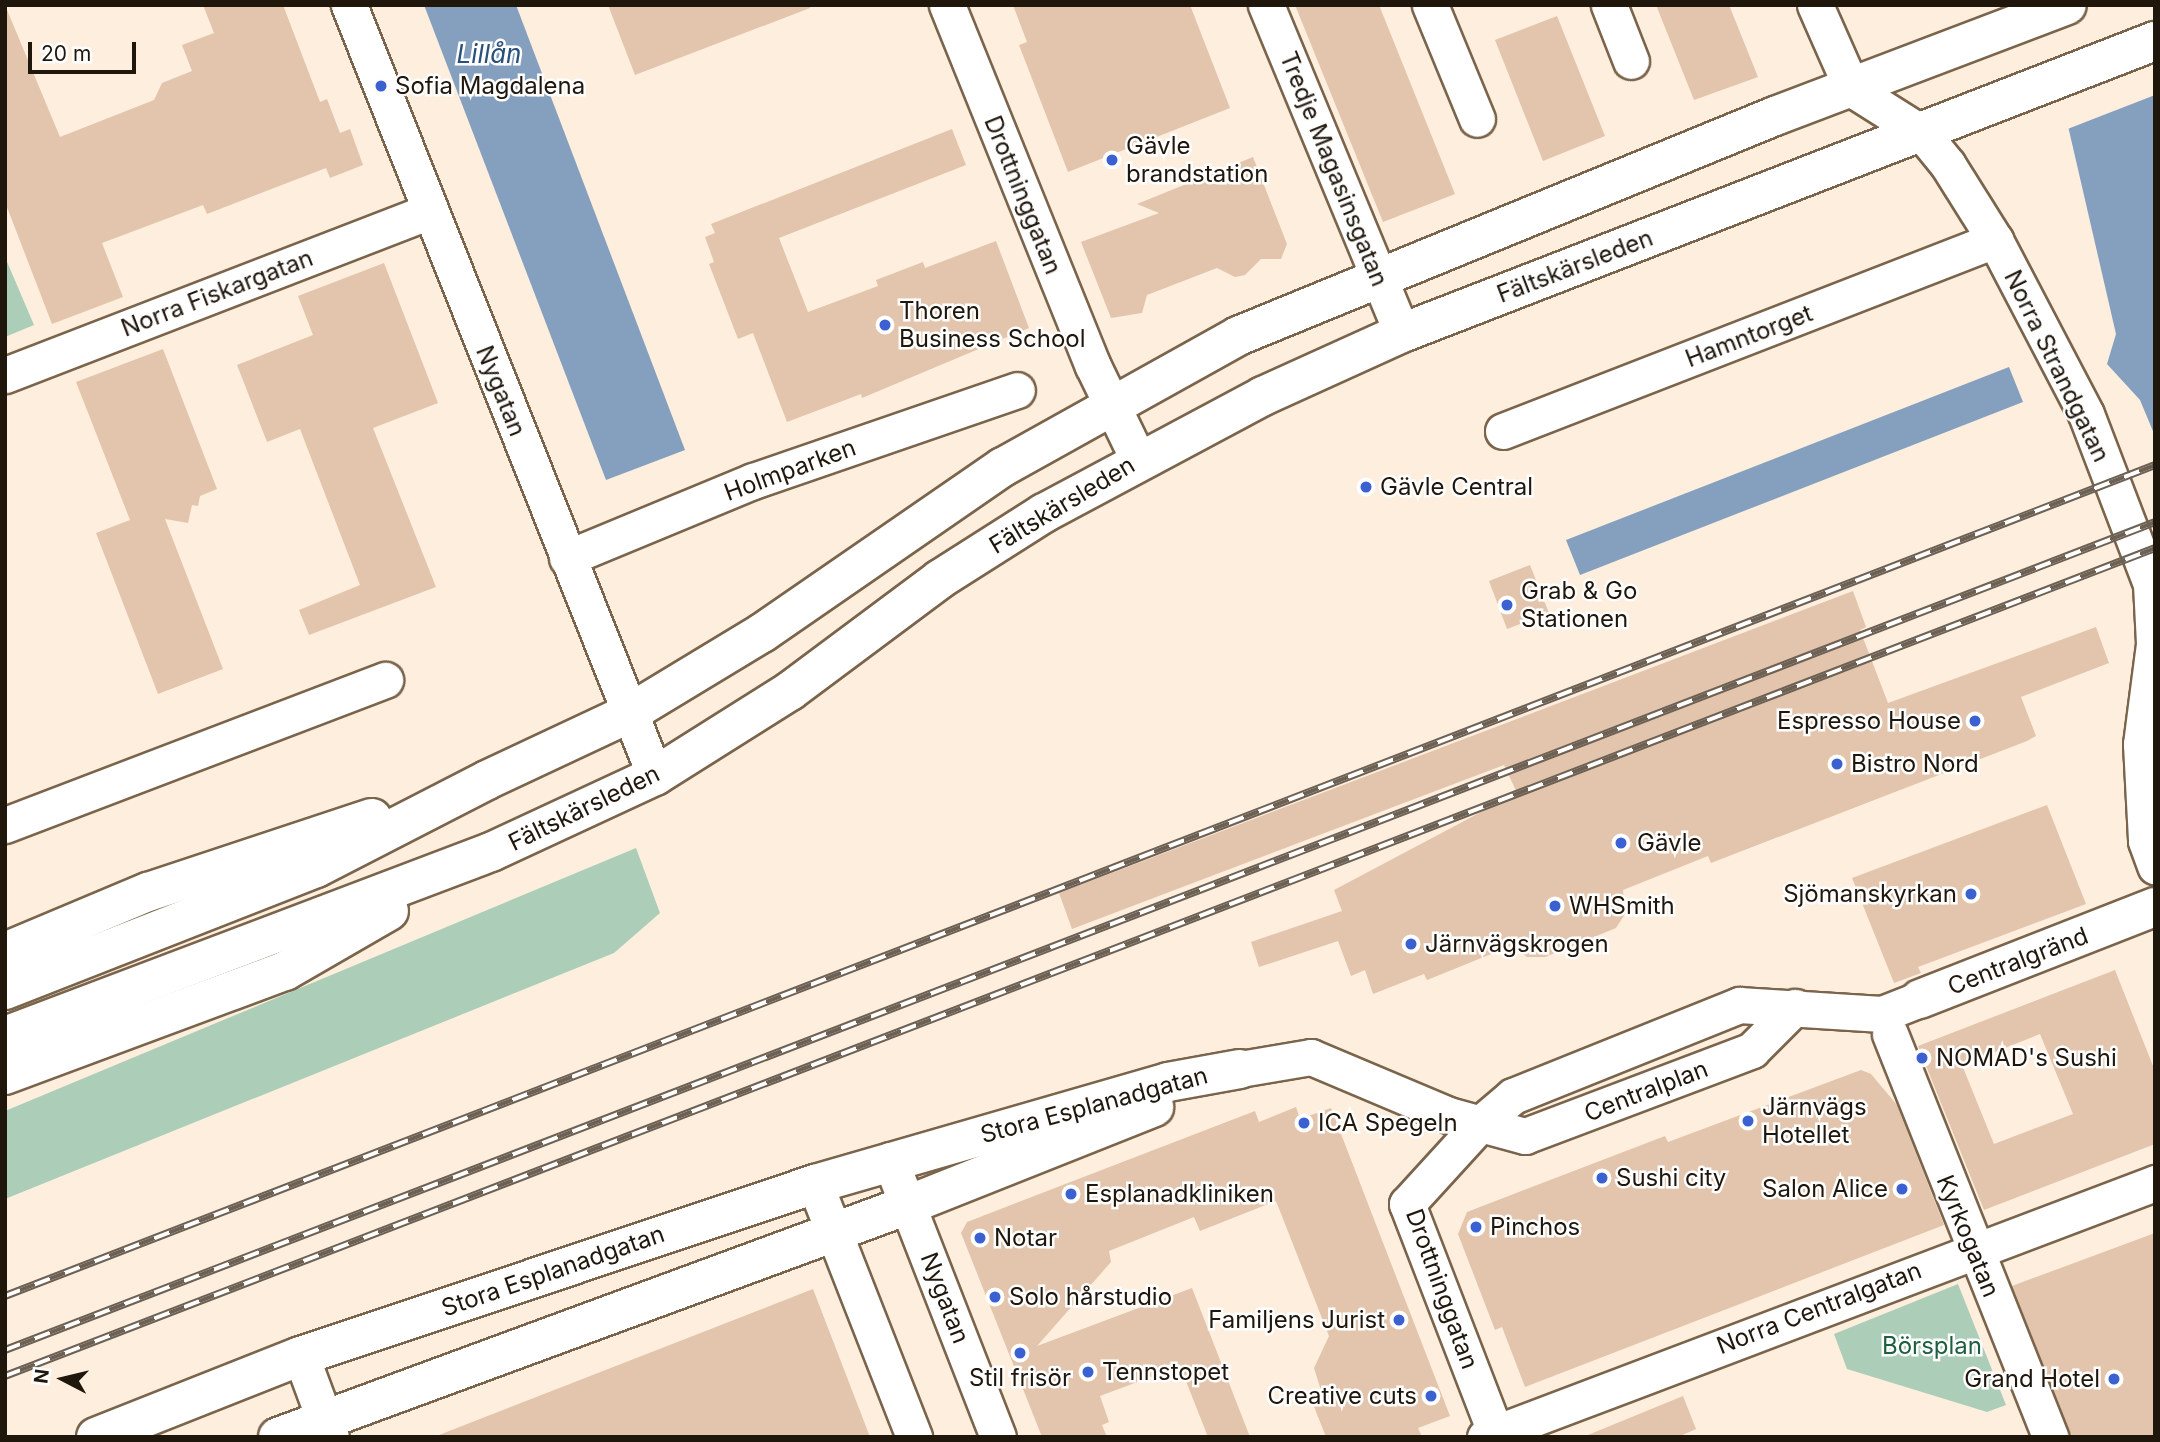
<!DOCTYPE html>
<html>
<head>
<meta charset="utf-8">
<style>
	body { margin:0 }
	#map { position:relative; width:2160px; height:1442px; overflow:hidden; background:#feeedd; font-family:Inter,sans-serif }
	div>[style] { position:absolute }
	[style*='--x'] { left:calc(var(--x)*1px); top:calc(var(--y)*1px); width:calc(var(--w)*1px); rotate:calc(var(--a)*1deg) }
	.green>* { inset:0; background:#acceb9 }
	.water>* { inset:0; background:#859fbe }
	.pier>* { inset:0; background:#feeedd }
	.building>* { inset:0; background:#e2c5ac }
	.roads { filter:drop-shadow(2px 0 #7a644b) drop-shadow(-2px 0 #7a644b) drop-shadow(0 2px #7a644b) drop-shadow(0 -2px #7a644b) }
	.street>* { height:35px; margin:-17.5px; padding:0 17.5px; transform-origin:17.5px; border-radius:17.5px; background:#fff }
	.secondary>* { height:38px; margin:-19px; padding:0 19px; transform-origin:19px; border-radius:19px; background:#fff }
	.rail>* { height:8px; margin-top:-4px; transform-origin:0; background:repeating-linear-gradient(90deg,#fefefe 0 16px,#6c6154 0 32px); box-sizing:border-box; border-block:2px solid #6c6154 }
	.dots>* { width:19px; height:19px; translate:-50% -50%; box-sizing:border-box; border:4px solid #fefefe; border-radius:50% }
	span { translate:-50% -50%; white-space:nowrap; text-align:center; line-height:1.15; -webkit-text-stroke:5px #fefefe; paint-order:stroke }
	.poi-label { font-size:24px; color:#1f160c }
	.left { translate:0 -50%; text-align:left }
	.right { translate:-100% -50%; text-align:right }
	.street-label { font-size:24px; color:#1f160c }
	.park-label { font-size:24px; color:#1e5f40 }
	.water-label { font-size:26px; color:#29507a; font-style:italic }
	.frame { position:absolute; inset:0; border:7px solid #1f160c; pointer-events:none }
	.north { position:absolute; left:28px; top:1344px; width:70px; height:70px; -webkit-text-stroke:5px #fefefe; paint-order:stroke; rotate:277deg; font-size:19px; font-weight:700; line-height:28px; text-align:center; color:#1f160c }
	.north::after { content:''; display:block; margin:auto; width:24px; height:32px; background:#1f160c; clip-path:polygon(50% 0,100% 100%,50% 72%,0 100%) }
	.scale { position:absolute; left:28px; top:42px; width:108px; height:32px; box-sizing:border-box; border:4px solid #1f160c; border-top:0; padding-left:9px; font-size:21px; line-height:24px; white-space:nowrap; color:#1f160c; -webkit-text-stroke:5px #fefefe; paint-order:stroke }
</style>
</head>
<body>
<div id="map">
	<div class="green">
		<div style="clip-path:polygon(5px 257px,34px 325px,5px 337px)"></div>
		<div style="clip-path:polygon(636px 848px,660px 913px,614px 953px,5px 1199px,5px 1111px)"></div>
		<div style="clip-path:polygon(1958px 1284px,2006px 1405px,1987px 1412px,1847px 1369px,1834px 1334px)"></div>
	</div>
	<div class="water">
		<div style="clip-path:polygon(424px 5px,516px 5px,685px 450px,606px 480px)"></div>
		<div style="clip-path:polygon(2155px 5px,2155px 436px,2140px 400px,2107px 364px,2116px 334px,2068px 126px)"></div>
		<div style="clip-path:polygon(2009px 367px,2023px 402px,1580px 575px,1566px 540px)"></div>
	</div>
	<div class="pier">
		<div style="clip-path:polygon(2035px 5px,2155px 5px,2155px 95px,2065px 130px)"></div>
	</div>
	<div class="building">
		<div style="clip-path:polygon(5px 5px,60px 137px,154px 100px,162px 83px,192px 71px,182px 45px,214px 33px,203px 5px,283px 5px,320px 102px,327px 99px,340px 133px,350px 129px,363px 165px,330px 178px,326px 168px,207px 214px,203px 205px,102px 243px,123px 297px,52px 324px,5px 202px)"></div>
		<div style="clip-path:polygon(608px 5px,810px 5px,810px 8px,635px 75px)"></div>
		<div style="clip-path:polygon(1013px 5px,1190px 5px,1230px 108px,1068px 172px,1019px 45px,1027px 42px)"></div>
		<div style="clip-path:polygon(1295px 5px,1379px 5px,1455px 194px,1383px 222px)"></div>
		<div style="clip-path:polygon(1656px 5px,1729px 5px,1758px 77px,1694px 100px)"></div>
		<div style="clip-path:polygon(1557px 16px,1605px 136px,1543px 161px,1495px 40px)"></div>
		<div style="clip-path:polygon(952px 129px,966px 165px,779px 238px,808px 312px,878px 286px,876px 280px,923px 262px,925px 268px,996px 241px,1029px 328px,862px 398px,861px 394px,787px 422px,753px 333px,738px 339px,709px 264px,714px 262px,705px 237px,715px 233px,711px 224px)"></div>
		<div style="clip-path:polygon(1253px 157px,1287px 244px,1281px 259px,1261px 259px,1245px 275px,1235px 277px,1217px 268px,1147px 295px,1142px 313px,1111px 318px,1081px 242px,1159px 213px,1137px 204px)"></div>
		<div style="clip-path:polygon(384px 263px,438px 403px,373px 428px,436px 587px,309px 635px,299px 610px,360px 585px,300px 429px,267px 442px,237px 365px,313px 335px,298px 296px)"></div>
		<div style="clip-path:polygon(163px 349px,217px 489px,200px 496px,198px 506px,192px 505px,188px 523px,165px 519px,223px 669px,158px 694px,96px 533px,130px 520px,76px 382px)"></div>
		<div style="clip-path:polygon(1530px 565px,1549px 613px,1507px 629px,1489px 581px)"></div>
		<div style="clip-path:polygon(1853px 591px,1866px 627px,1860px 630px,1888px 703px,2096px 627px,2109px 663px,2021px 697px,2036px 736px,2027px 741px,1711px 863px,1708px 856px,1623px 890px,1625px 914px,1616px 928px,1545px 957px,1527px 957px,1511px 946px,1427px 980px,1424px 974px,1373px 994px,1365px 970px,1351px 976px,1338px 941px,1259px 967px,1251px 942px,1342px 911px,1334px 890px,1517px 793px,1504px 765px,1072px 929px,1059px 893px)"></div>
		<div style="clip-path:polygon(2047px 805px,2086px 904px,1918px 967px,1921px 973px,1894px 983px,1852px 878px)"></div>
		<div style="clip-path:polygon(evenodd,2115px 970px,2155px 1071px,2155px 1144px,1984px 1210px,1918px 1046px,2115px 970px,2040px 1034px,2073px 1114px,1994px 1144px,1962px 1065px,2040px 1034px)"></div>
		<div style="clip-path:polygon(1861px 1070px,1871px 1074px,1897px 1105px,1944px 1225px,1525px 1387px,1502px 1327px,1495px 1330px,1458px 1234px,1467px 1212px,1665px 1136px,1668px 1142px)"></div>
		<div style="clip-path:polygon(1296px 1107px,1300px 1119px,1331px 1108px,1450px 1416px,1418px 1428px,1422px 1437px,1326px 1437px,1313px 1404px,1324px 1400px,1314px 1368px,1329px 1336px,1276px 1201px,1200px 1231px,1194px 1217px,1109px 1251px,1111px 1262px,1037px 1346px,1192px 1288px,1250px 1437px,1208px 1437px,1180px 1366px,1100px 1396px,1109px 1422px,1102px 1425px,1107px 1437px,1042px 1437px,961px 1233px,967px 1222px,1255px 1111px,1259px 1122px)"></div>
		<div style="clip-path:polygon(2155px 1233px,2155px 1437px,2072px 1437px,2012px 1286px)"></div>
		<div style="clip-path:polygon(813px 1289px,870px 1437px,440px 1437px,439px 1435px)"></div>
		<div style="clip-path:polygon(1683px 1396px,1696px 1429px,1678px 1437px,1583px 1437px)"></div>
	</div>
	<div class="roads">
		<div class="street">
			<div style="--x:349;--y:5;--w:830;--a:68.35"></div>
			<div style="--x:947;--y:5;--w:389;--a:68"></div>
			<div style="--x:1093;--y:366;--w:103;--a:64.2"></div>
			<div style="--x:1266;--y:5;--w:355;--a:67.5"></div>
			<div style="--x:1430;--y:5;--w:123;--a:67.6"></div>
			<div style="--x:1609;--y:5;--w:60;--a:68.6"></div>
			<div style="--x:1815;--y:5;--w:92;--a:66.2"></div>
			<div style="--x:1852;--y:89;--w:83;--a:32.2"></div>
			<div style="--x:1922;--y:133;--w:41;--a:50.9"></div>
			<div style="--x:1948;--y:165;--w:89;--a:57.9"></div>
			<div style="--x:1995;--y:240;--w:196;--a:62.4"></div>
			<div style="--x:2086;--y:414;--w:182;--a:69.1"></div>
			<div style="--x:2151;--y:584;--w:60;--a:87.1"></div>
			<div style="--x:2154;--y:644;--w:101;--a:97.4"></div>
			<div style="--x:2141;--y:744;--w:97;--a:87"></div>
			<div style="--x:2146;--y:841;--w:27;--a:70"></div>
			<div style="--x:5;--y:375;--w:456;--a:-21.1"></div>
			<div style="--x:1503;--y:431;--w:528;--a:-21.22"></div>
			<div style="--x:567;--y:558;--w:201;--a:-22.5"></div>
			<div style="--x:753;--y:481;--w:279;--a:-19"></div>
			<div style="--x:5;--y:825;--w:407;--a:-20.9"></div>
			<div style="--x:1890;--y:1034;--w:434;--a:68.3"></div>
			<div style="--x:1240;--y:1069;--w:72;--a:-9.6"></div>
			<div style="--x:1311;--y:1057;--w:149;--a:22.9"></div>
			<div style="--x:1448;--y:1115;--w:80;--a:15.3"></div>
			<div style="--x:1525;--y:1136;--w:243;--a:-20.7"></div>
			<div style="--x:1752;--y:1050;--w:61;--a:-45"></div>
			<div style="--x:890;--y:1160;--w:297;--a:68.7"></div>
			<div style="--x:815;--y:1184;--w:272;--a:68.6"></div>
			<div style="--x:301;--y:1356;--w:86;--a:69.7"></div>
			<div style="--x:1485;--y:1437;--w:717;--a:-20.76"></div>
			<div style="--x:1497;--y:1437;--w:250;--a:-111.1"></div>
			<div style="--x:1407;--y:1204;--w:110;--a:-47.6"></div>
			<div style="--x:1481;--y:1123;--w:42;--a:-40.2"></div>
			<div style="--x:1513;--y:1096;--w:244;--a:-21.9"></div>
			<div style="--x:1739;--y:1005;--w:143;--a:3.6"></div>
			<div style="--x:1882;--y:1014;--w:41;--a:-21.5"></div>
		</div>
		<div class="secondary">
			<div style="--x:5;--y:952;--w:155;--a:-22.8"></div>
			<div style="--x:148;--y:892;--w:236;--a:-18.3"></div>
			<div style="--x:5;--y:990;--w:334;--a:-21.4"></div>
			<div style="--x:316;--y:868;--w:192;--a:-27.2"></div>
			<div style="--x:487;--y:780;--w:156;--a:-25.1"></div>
			<div style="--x:628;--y:714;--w:157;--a:-31.2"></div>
			<div style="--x:762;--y:633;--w:293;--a:-34.6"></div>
			<div style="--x:1003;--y:467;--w:269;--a:-29.1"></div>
			<div style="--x:1238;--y:336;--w:580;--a:-22.28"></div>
			<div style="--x:1775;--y:116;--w:312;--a:-20.8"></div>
			<div style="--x:1920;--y:999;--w:252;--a:-21.4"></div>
			<div style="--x:5;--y:1036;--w:520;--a:-20.74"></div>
			<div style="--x:491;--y:852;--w:181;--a:-24.9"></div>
			<div style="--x:655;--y:776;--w:160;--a:-32.2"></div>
			<div style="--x:790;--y:691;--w:187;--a:-36.7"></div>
			<div style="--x:940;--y:579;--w:123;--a:-32.4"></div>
			<div style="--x:1044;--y:513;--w:248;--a:-28.1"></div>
			<div style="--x:1263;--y:396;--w:153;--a:-24.4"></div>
			<div style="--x:1402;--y:333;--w:808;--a:-21.2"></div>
			<div style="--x:5;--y:1075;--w:299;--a:-20.4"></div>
			<div style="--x:285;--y:971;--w:120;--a:-30"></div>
			<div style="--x:96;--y:1437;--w:220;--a:-21.6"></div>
			<div style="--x:301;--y:1356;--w:542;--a:-18.5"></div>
			<div style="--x:815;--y:1184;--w:367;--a:-16.1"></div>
			<div style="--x:1168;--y:1082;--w:73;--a:-10.2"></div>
			<div style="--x:278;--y:1437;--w:671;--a:-20.22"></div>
			<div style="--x:908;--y:1205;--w:265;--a:-21.7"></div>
		</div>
	</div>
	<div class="rail">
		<div style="--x:5;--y:1296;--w:2305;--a:-21.13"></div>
		<div style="--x:5;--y:1350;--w:2304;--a:-21.06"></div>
		<div style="--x:5;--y:1376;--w:2304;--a:-21.06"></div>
	</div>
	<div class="dots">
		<div style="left:381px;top:86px;background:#3b60d1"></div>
		<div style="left:1112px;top:160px;background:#3b60d1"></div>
		<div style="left:885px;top:325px;background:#3b60d1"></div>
		<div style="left:1366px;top:487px;background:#3b60d1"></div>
		<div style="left:1507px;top:605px;background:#3b60d1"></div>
		<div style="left:1975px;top:721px;background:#3b60d1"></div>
		<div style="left:1837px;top:764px;background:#3b60d1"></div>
		<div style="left:1621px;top:843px;background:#3b60d1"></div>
		<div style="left:1971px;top:894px;background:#3b60d1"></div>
		<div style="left:1555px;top:906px;background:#3b60d1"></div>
		<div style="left:1411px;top:944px;background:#3b60d1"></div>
		<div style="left:1922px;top:1058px;background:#3b60d1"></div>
		<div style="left:1748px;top:1121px;background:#3b60d1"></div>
		<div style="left:1304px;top:1123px;background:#3b60d1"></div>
		<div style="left:1602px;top:1178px;background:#3b60d1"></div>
		<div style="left:1902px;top:1189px;background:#3b60d1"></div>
		<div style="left:1071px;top:1194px;background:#3b60d1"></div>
		<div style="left:1476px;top:1227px;background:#3b60d1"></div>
		<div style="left:980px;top:1238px;background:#3b60d1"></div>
		<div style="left:995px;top:1297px;background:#3b60d1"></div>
		<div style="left:1399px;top:1320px;background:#3b60d1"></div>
		<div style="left:1020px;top:1353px;background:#3b60d1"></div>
		<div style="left:1088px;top:1372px;background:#3b60d1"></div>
		<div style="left:2114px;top:1379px;background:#3b60d1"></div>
		<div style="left:1431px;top:1396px;background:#3b60d1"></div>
	</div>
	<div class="poi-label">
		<span class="left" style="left:395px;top:86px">Sofia Magdalena</span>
		<span class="left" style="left:1126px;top:160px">Gävle<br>brandstation</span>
		<span class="left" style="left:899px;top:325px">Thoren<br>Business School</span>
		<span class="left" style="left:1380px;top:487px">Gävle Central</span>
		<span class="left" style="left:1521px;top:605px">Grab &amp; Go<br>Stationen</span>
		<span class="right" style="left:1961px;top:721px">Espresso House</span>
		<span class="left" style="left:1851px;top:764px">Bistro Nord</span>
		<span class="left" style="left:1637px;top:843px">Gävle</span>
		<span class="right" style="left:1957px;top:894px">Sjömanskyrkan</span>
		<span class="left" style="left:1569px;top:906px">WHSmith</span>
		<span class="left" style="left:1425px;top:944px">Järnvägskrogen</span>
		<span class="left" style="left:1936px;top:1058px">NOMAD's Sushi</span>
		<span class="left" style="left:1762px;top:1121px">Järnvägs<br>Hotellet</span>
		<span class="left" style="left:1318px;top:1123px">ICA Spegeln</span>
		<span class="left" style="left:1616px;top:1178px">Sushi city</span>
		<span class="right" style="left:1888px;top:1189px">Salon Alice</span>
		<span class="left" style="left:1085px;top:1194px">Esplanadkliniken</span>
		<span class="left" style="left:1490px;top:1227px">Pinchos</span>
		<span class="left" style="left:994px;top:1238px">Notar</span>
		<span class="left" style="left:1009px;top:1297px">Solo hårstudio</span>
		<span class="right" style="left:1385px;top:1320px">Familjens Jurist</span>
		<span class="left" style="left:1102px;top:1372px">Tennstopet</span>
		<span style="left:1020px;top:1378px">Stil frisör</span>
		<span class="right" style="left:2100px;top:1379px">Grand Hotel</span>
		<span class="right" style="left:1417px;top:1396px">Creative cuts</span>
	</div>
	<div class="street-label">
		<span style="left:1334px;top:169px;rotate:68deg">Tredje Magasinsgatan</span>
		<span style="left:1023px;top:195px;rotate:68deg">Drottninggatan</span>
		<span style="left:1575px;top:266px;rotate:-21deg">Fältskärsleden</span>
		<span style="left:217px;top:293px;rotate:-21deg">Norra Fiskargatan</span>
		<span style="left:1749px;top:336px;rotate:-21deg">Hamntorget</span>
		<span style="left:2057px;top:366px;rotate:64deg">Norra Strandgatan</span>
		<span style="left:501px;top:391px;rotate:68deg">Nygatan</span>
		<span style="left:790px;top:470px;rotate:-20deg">Holmparken</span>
		<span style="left:1062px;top:505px;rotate:-31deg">Fältskärsleden</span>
		<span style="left:584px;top:808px;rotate:-26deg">Fältskärsleden</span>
		<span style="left:2018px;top:961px;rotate:-21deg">Centralgränd</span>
		<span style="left:1646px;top:1091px;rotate:-21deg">Centralplan</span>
		<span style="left:1094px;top:1105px;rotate:-15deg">Stora Esplanadgatan</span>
		<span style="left:1968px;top:1236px;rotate:68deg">Kyrkogatan</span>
		<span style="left:553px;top:1271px;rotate:-19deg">Stora Esplanadgatan</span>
		<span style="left:1442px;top:1289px;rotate:70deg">Drottninggatan</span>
		<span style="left:945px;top:1298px;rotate:69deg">Nygatan</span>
		<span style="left:1819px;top:1308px;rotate:-21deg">Norra Centralgatan</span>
	</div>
	<div class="park-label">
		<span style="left:1932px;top:1346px">Börsplan</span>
	</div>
	<div class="water-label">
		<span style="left:489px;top:54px">Lillån</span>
	</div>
	<div class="frame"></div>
	<div class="north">N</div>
	<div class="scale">20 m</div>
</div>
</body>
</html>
